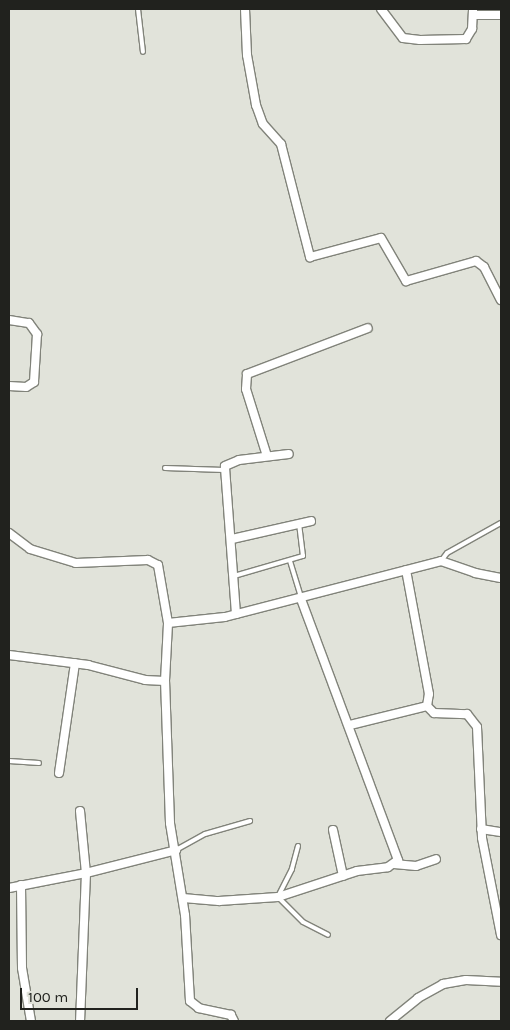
<!DOCTYPE html>
<html>
<head>
<meta charset="utf-8">
<style>
	body { margin:0 }
	#map { position:relative; width:510px; height:1030px; overflow:hidden; background:#e1e3da; font-family:Karla,sans-serif }
	div>[style] { position:absolute }
	[style*='--x'] { left:calc(var(--x)*1px); top:calc(var(--y)*1px); width:calc(var(--w)*1px); rotate:calc(var(--a)*1deg) }
	.roads { filter:drop-shadow(1px 0 #81837a) drop-shadow(-1px 0 #81837a) drop-shadow(0 1px #81837a) drop-shadow(0 -1px #81837a) }
	.service>* { height:4px; margin:-2px; padding:0 2px; transform-origin:2px; border-radius:2px; background:#fff }
	.minor>* { height:8px; margin:-4px; padding:0 4px; transform-origin:4px; border-radius:4px; background:#fff }
	span { translate:-50% -50%; white-space:nowrap; text-align:center; line-height:1.15; -webkit-text-stroke:4.5px #e1e3da; paint-order:stroke }
	.frame { position:absolute; inset:0; border:10px solid #21221e; pointer-events:none }
	.scale { position:absolute; left:20px; top:988px; width:118px; height:22px; box-sizing:border-box; border:2px solid #21221e; border-top:0; padding-left:6px; font-size:15px; line-height:18px; white-space:nowrap; color:#21221e; -webkit-text-stroke:4px #e1e3da; paint-order:stroke }
</style>
</head>
<body>
<div id="map">
	<div class="roads">
		<div class="service">
			<div style="--x:138;--y:9;--w:43;--a:83.4"></div>
			<div style="--x:165;--y:468;--w:59;--a:1.9"></div>
			<div style="--x:290;--y:561;--w:38;--a:73"></div>
			<div style="--x:441;--y:561;--w:10;--a:-53"></div>
			<div style="--x:447;--y:553;--w:62;--a:-29.1"></div>
			<div style="--x:234;--y:576;--w:72;--a:-16.2"></div>
			<div style="--x:303;--y:556;--w:32;--a:-97"></div>
			<div style="--x:9;--y:761;--w:30;--a:4"></div>
			<div style="--x:298;--y:846;--w:24;--a:105"></div>
			<div style="--x:292;--y:869;--w:31;--a:117"></div>
			<div style="--x:278;--y:897;--w:35;--a:45"></div>
			<div style="--x:303;--y:922;--w:28;--a:27"></div>
			<div style="--x:176;--y:850;--w:33;--a:-29"></div>
			<div style="--x:205;--y:834;--w:47;--a:-16.1"></div>
		</div>
		<div class="minor">
			<div style="--x:245;--y:9;--w:46;--a:87.5"></div>
			<div style="--x:247;--y:55;--w:51;--a:79.8"></div>
			<div style="--x:256;--y:105;--w:20;--a:70"></div>
			<div style="--x:263;--y:124;--w:27;--a:48"></div>
			<div style="--x:281;--y:144;--w:117;--a:75.6"></div>
			<div style="--x:310;--y:257;--w:73;--a:-15"></div>
			<div style="--x:381;--y:238;--w:50;--a:59.8"></div>
			<div style="--x:406;--y:281;--w:73;--a:-15.9"></div>
			<div style="--x:476;--y:261;--w:10;--a:37"></div>
			<div style="--x:484;--y:267;--w:37;--a:63"></div>
			<div style="--x:381;--y:9;--w:36;--a:53"></div>
			<div style="--x:403;--y:38;--w:17;--a:7"></div>
			<div style="--x:420;--y:40;--w:46;--a:-1.2"></div>
			<div style="--x:466;--y:39;--w:12;--a:-59"></div>
			<div style="--x:472;--y:29;--w:20;--a:-87"></div>
			<div style="--x:475;--y:15;--w:26;--a:0"></div>
			<div style="--x:9;--y:320;--w:20;--a:9"></div>
			<div style="--x:29;--y:323;--w:14;--a:54"></div>
			<div style="--x:37;--y:334;--w:48;--a:93.6"></div>
			<div style="--x:34;--y:382;--w:9;--a:148"></div>
			<div style="--x:26;--y:387;--w:17;--a:-177"></div>
			<div style="--x:267;--y:456;--w:70;--a:-107.4"></div>
			<div style="--x:246;--y:389;--w:15;--a:-86"></div>
			<div style="--x:247;--y:374;--w:129;--a:-20.8"></div>
			<div style="--x:9;--y:533;--w:26;--a:37"></div>
			<div style="--x:30;--y:549;--w:48;--a:16.9"></div>
			<div style="--x:76;--y:563;--w:72;--a:-2.4"></div>
			<div style="--x:148;--y:560;--w:11;--a:27"></div>
			<div style="--x:158;--y:565;--w:59;--a:80.2"></div>
			<div style="--x:232;--y:539;--w:81;--a:-12.8"></div>
			<div style="--x:236;--y:614;--w:148;--a:-94.3"></div>
			<div style="--x:225;--y:466;--w:15;--a:-23"></div>
			<div style="--x:239;--y:460;--w:50;--a:-6.8"></div>
			<div style="--x:9;--y:655;--w:80;--a:7.2"></div>
			<div style="--x:88;--y:665;--w:59;--a:14.7"></div>
			<div style="--x:145;--y:680;--w:20;--a:3"></div>
			<div style="--x:427;--y:706;--w:10;--a:45"></div>
			<div style="--x:434;--y:713;--w:33;--a:2"></div>
			<div style="--x:467;--y:714;--w:16;--a:52"></div>
			<div style="--x:477;--y:727;--w:111;--a:87.4"></div>
			<div style="--x:482;--y:838;--w:99;--a:78.9"></div>
			<div style="--x:350;--y:725;--w:79;--a:-13.9"></div>
			<div style="--x:427;--y:706;--w:12;--a:-81"></div>
			<div style="--x:429;--y:694;--w:126;--a:-100.5"></div>
			<div style="--x:59;--y:773;--w:111;--a:-81.7"></div>
			<div style="--x:80;--y:811;--w:62;--a:84.5"></div>
			<div style="--x:86;--y:873;--w:93;--a:-14.3"></div>
			<div style="--x:481;--y:829;--w:20;--a:9"></div>
			<div style="--x:333;--y:830;--w:47;--a:77.7"></div>
			<div style="--x:394;--y:864;--w:22;--a:5"></div>
			<div style="--x:416;--y:866;--w:21;--a:-19"></div>
			<div style="--x:21;--y:885;--w:83;--a:89.3"></div>
			<div style="--x:22;--y:968;--w:54;--a:80.4"></div>
			<div style="--x:9;--y:888;--w:78;--a:-11"></div>
			<div style="--x:86;--y:873;--w:148;--a:92.3"></div>
			<div style="--x:183;--y:898;--w:36;--a:5"></div>
			<div style="--x:219;--y:901;--w:59;--a:-3.9"></div>
			<div style="--x:278;--y:897;--w:83;--a:-18.2"></div>
			<div style="--x:357;--y:871;--w:31;--a:-7"></div>
			<div style="--x:388;--y:867;--w:12;--a:-35"></div>
			<div style="--x:398;--y:860;--w:278;--a:-110.4"></div>
			<div style="--x:234;--y:1021;--w:7;--a:-117"></div>
			<div style="--x:231;--y:1015;--w:33;--a:-168"></div>
			<div style="--x:199;--y:1008;--w:11;--a:-142"></div>
			<div style="--x:190;--y:1001;--w:86;--a:-93.3"></div>
			<div style="--x:185;--y:915;--w:93;--a:-99.3"></div>
			<div style="--x:170;--y:823;--w:142;--a:-92"></div>
			<div style="--x:165;--y:681;--w:58;--a:-87"></div>
			<div style="--x:168;--y:623;--w:57;--a:-6"></div>
			<div style="--x:225;--y:617;--w:223;--a:-14.5"></div>
			<div style="--x:441;--y:561;--w:36;--a:19"></div>
			<div style="--x:475;--y:573;--w:26;--a:11"></div>
			<div style="--x:390;--y:1021;--w:36;--a:-39"></div>
			<div style="--x:418;--y:998;--w:29;--a:-29"></div>
			<div style="--x:443;--y:984;--w:23;--a:-10"></div>
			<div style="--x:466;--y:980;--w:35;--a:3"></div>
		</div>
	</div>
	<div class="frame"></div>
	<div class="scale">100 m</div>
</div>
</body>
</html>
